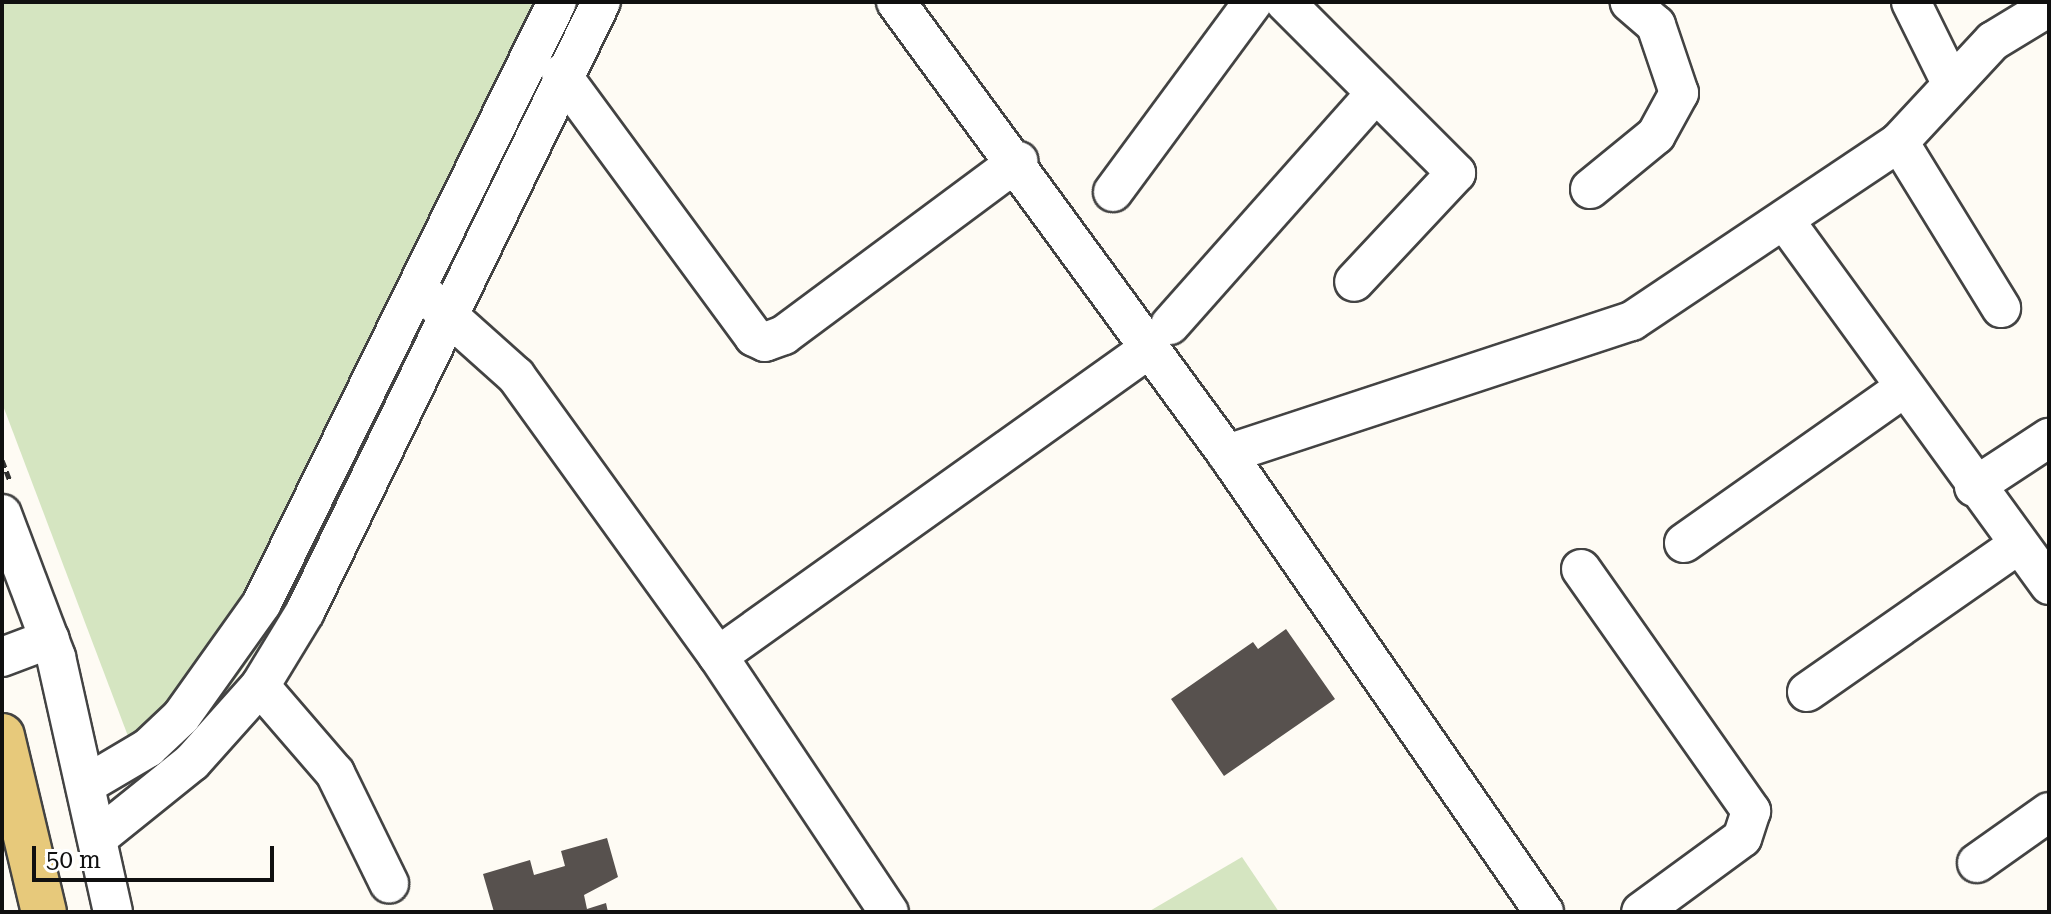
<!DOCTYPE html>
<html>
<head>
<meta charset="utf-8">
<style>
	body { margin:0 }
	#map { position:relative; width:2051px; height:914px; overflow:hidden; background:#fefbf4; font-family:"Roboto Serif",serif }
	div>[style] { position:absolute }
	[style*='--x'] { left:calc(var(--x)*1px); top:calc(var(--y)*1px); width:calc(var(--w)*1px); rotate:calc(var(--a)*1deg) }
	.green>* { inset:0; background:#d5e5c1 }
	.building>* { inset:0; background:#57514e }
	.path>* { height:5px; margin-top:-2.5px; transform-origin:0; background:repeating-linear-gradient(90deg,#323232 0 8px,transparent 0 12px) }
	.roads { filter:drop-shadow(2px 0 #434343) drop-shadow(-2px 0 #434343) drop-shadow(0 2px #434343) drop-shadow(0 -2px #434343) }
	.minor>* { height:38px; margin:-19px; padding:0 19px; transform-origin:19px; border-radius:19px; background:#fff }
	.major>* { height:44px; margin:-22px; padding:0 22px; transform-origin:22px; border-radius:22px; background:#e7c97b }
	span { translate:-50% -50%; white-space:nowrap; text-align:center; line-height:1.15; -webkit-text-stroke:8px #fff; paint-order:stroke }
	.frame { position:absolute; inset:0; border:4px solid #101010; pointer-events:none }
	.scale { position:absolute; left:32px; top:846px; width:242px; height:36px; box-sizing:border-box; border:4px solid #101010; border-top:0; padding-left:10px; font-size:24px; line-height:28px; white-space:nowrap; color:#101010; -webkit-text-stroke:6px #fff; paint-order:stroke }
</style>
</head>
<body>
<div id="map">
	<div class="green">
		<div style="clip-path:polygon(2px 2px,578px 2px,283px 612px,207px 719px,154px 765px,134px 752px,2px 403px)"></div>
		<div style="clip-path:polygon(1242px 857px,1279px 912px,1148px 912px)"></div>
	</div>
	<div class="building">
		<div style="clip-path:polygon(1286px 629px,1335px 699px,1224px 776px,1171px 699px,1253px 642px,1258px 649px)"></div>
		<div style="clip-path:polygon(607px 838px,618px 877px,584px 895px,587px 909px,606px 903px,608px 912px,494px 912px,483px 874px,530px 860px,534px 875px,565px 866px,561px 851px)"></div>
	</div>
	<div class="path">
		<div style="--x:2;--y:460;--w:22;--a:69"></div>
	</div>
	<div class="roads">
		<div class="minor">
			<div style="--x:896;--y:2;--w:560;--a:53.78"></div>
			<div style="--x:1227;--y:454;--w:557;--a:55.31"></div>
			<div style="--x:1285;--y:2;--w:242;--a:45"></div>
			<div style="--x:1456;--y:173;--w:149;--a:133.1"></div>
			<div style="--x:1911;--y:2;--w:90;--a:63.7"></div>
			<div style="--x:561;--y:74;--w:326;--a:53.7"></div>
			<div style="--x:754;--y:337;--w:12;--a:24"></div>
			<div style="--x:765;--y:342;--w:20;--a:-20"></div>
			<div style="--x:784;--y:335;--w:292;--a:-36.6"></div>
			<div style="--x:1899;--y:142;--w:195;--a:58.4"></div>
			<div style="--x:1590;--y:189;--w:85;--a:-39.3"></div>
			<div style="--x:1656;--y:135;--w:48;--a:-61.3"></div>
			<div style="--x:1679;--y:93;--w:72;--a:-108.7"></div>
			<div style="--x:1656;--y:25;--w:35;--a:-139"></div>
			<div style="--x:1113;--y:192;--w:236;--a:-53.6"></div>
			<div style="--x:1785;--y:221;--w:450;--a:54"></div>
			<div style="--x:421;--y:291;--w:127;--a:41.8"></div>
			<div style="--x:516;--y:376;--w:345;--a:54.2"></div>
			<div style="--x:718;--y:656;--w:531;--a:-35.49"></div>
			<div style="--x:1170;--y:325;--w:310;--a:-48.4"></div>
			<div style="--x:1227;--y:454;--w:426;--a:-18.2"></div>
			<div style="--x:1632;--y:321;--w:321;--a:-33.8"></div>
			<div style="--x:1899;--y:142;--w:138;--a:-47.1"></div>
			<div style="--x:1993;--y:41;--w:66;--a:-31.3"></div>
			<div style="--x:1974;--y:487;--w:90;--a:-33.2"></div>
			<div style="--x:2;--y:514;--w:153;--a:69.3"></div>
			<div style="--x:56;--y:657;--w:261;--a:77.4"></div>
			<div style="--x:1684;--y:543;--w:269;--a:-35.2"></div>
			<div style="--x:1581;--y:569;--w:296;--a:54.9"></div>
			<div style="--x:1751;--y:811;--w:28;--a:108"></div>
			<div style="--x:1742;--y:838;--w:125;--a:143.8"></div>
			<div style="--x:718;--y:656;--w:308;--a:56.3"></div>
			<div style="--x:2;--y:657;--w:51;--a:-20.6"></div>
			<div style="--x:260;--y:686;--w:115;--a:49.2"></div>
			<div style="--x:335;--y:773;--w:123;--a:63.9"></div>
			<div style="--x:1807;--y:692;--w:257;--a:-34.9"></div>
			<div style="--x:87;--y:784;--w:71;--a:-30.5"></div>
			<div style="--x:148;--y:748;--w:45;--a:-43.2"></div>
			<div style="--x:181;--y:717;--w:140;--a:-54.6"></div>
			<div style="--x:262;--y:603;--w:669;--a:-63.86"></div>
			<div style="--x:100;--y:836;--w:118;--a:-38.8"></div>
			<div style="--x:192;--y:762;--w:102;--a:-48.2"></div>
			<div style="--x:260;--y:686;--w:87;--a:-58.7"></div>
			<div style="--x:305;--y:612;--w:678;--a:-64.12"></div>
			<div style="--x:1977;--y:863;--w:88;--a:-35.3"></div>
		</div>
		<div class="major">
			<div style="--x:2;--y:736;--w:181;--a:76.6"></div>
		</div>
	</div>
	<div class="frame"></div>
	<div class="scale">50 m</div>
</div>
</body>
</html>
